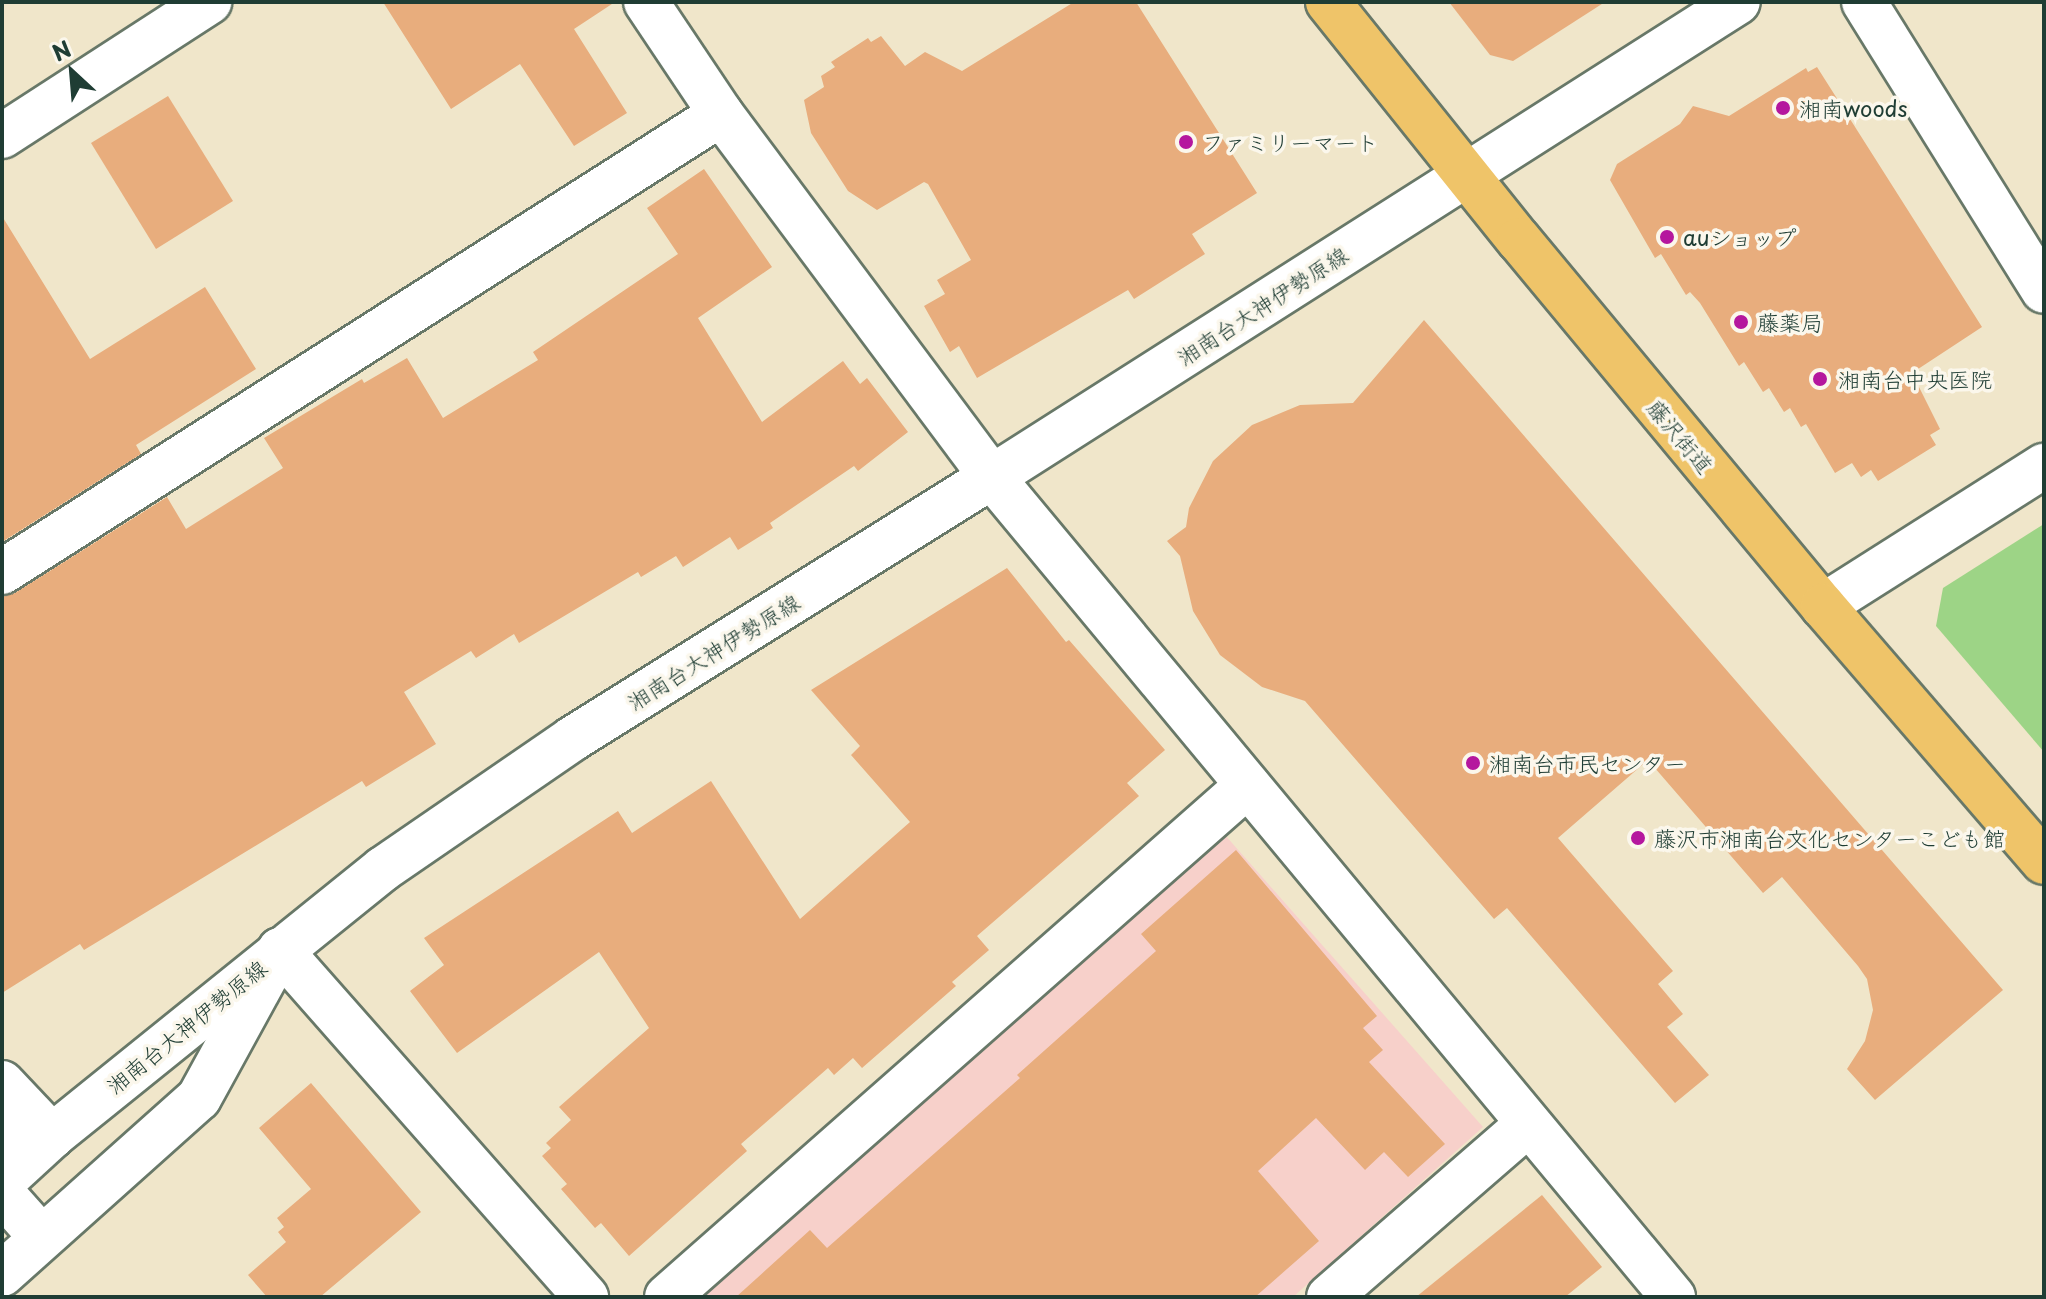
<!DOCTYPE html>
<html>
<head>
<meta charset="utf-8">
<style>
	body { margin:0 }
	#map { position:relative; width:2046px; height:1299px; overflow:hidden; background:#f0e6ca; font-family:"Playpen Sans","Klee One",sans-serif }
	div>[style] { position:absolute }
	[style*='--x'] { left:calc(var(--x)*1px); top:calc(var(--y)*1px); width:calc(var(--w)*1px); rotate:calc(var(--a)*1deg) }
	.built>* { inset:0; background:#f7d0ca }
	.green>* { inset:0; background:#9dd486 }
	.building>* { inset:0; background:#e8ad7d }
	.roads { filter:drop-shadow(2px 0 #687868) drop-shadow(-2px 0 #687868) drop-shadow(0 2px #687868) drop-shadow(0 -2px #687868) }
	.minor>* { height:44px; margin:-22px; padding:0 22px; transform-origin:22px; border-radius:22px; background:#fff }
	.tertiary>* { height:44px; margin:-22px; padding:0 22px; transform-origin:22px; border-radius:22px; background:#fff }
	.trunk>* { height:44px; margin:-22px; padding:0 22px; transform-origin:22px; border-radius:22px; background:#efc469 }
	.dots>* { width:22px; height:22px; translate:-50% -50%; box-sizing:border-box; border:4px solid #fbf7ec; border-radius:50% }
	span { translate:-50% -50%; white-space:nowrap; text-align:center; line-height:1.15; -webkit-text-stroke:7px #fbf7ec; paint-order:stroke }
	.poi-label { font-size:22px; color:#1f3d34 }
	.left { translate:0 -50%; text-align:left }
	.street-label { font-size:22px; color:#1f3d34 }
	.frame { position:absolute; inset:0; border:4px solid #1f3d34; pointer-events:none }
	.north { position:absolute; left:32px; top:32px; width:80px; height:80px; -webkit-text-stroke:6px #fbf7ec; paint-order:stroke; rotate:334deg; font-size:22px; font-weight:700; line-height:32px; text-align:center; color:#1f3d34 }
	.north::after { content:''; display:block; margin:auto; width:28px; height:36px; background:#1f3d34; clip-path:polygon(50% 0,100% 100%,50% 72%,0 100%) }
</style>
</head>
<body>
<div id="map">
	<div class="built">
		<div style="clip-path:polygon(1225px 835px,1483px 1127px,1293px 1297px,698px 1297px)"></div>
	</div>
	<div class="green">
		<div style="clip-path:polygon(2044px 524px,2044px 752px,1936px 626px,1943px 588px)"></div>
	</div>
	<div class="building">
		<div style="clip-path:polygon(383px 2px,615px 2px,574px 29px,627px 113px,574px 146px,520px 64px,451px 109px)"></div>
		<div style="clip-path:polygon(1074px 2px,1136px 2px,1257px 193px,1192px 234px,1205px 254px,1134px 299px,1128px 290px,977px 378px,959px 346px,950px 352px,924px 306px,945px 294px,937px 280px,971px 260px,928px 184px,924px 182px,877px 210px,848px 191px,811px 133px,804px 100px,824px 87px,821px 76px,835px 67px,831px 62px,868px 38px,871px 42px,881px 36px,905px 66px,925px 52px,962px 71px)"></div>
		<div style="clip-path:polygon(1449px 2px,1605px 2px,1513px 61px,1490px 55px)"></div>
		<div style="clip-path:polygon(1817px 67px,1982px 327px,1912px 373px,1940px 429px,1930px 435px,1936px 445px,1878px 481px,1871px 470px,1861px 477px,1852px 463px,1835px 473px,1806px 424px,1801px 427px,1790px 408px,1784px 412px,1769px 388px,1763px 392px,1744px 362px,1739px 366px,1700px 303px,1690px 292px,1686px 295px,1661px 254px,1655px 258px,1610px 180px,1617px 164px,1680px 124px,1693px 106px,1729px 116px,1806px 68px,1808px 72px)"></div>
		<div style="clip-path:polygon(168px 96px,233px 201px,156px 249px,91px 143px)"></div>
		<div style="clip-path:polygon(704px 169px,772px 267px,698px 318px,762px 422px,843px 361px,860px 384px,867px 378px,908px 432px,858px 471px,854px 466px,770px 523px,773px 528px,738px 550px,730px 537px,683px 567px,676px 556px,641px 577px,638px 572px,519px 643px,514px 634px,476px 658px,471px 651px,404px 692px,436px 744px,366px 787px,362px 781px,84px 950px,80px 944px,2px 993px,2px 597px,15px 593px,167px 497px,186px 529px,283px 468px,264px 438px,362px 379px,364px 383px,407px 358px,443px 418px,538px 360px,533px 352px,678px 254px,647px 208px)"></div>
		<div style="clip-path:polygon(2px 216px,90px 359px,205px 287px,256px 369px,136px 445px,141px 454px,2px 542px)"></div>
		<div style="clip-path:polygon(1424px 320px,2003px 990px,1875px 1100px,1847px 1069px,1865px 1041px,1873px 1010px,1867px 979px,1858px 966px,1782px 877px,1763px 893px,1648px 760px,1558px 838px,1673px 971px,1658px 984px,1683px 1014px,1667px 1027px,1709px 1075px,1675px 1103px,1507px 908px,1494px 919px,1305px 701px,1262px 687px,1220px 655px,1193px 611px,1180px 556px,1167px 541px,1186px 527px,1189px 508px,1213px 461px,1252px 425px,1300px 405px,1353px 403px)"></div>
		<div style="clip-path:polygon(1007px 568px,1066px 642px,1069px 640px,1165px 750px,1127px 783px,1139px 796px,977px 936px,989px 950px,952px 982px,956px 986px,862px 1068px,853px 1058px,834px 1075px,828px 1068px,741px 1144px,747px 1151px,629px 1256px,601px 1223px,595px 1228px,561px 1189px,567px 1184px,542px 1156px,551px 1148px,546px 1143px,571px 1120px,559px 1107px,649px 1028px,599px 952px,457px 1053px,410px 991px,444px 965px,424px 938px,618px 811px,632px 833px,711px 781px,800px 919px,910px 822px,851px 755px,860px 746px,811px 690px)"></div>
		<div style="clip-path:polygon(1236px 850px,1377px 1016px,1363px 1028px,1383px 1050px,1369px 1062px,1445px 1144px,1408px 1177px,1384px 1152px,1365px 1170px,1316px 1118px,1258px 1171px,1319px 1241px,1255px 1297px,736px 1297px,810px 1230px,827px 1248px,1020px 1078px,1017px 1075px,1156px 951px,1141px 934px)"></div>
		<div style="clip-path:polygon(311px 1083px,421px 1212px,320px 1297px,267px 1297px,248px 1275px,286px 1242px,278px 1232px,284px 1227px,277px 1218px,311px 1189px,259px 1128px)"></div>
		<div style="clip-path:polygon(1542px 1195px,1602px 1267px,1565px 1297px,1416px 1297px)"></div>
	</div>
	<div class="roads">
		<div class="minor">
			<div style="--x:2;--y:136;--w:247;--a:-32.9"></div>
			<div style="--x:992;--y:477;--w:1066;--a:50.29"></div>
			<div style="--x:2;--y:572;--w:852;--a:-32.5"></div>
			<div style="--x:2;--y:1083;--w:73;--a:46.7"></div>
			<div style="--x:2;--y:1135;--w:50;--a:1.1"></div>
			<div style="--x:2;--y:1193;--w:59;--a:48.4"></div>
			<div style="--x:2;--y:1274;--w:264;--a:-41.8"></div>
			<div style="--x:199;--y:1098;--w:169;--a:-61.3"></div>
			<div style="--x:280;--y:950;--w:463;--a:48.6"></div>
			<div style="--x:667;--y:1297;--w:774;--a:-41.39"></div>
			<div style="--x:1329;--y:1297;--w:264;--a:-41"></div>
		</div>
		<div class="tertiary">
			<div style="--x:646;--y:2;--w:135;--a:56.2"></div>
			<div style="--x:721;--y:114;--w:453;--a:53.3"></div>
			<div style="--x:1864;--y:2;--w:340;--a:58.1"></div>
			<div style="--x:1823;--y:606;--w:262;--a:-32.4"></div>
			<div style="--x:2;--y:1182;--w:68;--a:-42.6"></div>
			<div style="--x:52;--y:1136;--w:425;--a:-38.9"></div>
			<div style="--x:383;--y:869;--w:229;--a:-34.5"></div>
			<div style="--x:572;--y:739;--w:495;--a:-32"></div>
			<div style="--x:992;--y:477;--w:884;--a:-32.49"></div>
		</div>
		<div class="trunk">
			<div style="--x:1328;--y:2;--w:305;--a:51.3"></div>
			<div style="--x:1519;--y:240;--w:476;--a:50.3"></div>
			<div style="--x:1823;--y:606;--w:338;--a:49.2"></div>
		</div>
	</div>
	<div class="dots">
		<div style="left:1783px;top:108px;background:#b5179e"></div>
		<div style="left:1186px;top:142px;background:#b5179e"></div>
		<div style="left:1667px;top:237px;background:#b5179e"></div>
		<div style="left:1741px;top:322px;background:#b5179e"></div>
		<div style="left:1820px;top:379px;background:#b5179e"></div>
		<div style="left:1473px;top:763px;background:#b5179e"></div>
		<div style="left:1638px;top:838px;background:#b5179e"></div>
	</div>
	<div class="poi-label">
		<span class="left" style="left:1799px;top:108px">湘南woods</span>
		<span class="left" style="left:1202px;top:142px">ファミリーマート</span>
		<span class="left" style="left:1683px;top:237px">auショップ</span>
		<span class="left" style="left:1757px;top:322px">藤薬局</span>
		<span class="left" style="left:1838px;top:379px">湘南台中央医院</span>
		<span class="left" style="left:1489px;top:763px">湘南台市民センター</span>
		<span class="left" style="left:1654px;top:838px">藤沢市湘南台文化センターこども館</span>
	</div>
	<div class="street-label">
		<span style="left:1262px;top:305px;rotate:-33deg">湘南台大神伊勢原線</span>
		<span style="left:1681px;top:436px;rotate:50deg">藤沢街道</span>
		<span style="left:713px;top:651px;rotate:-32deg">湘南台大神伊勢原線</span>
		<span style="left:186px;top:1026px;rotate:-39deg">湘南台大神伊勢原線</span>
	</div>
	<div class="frame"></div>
	<div class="north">N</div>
</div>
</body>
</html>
